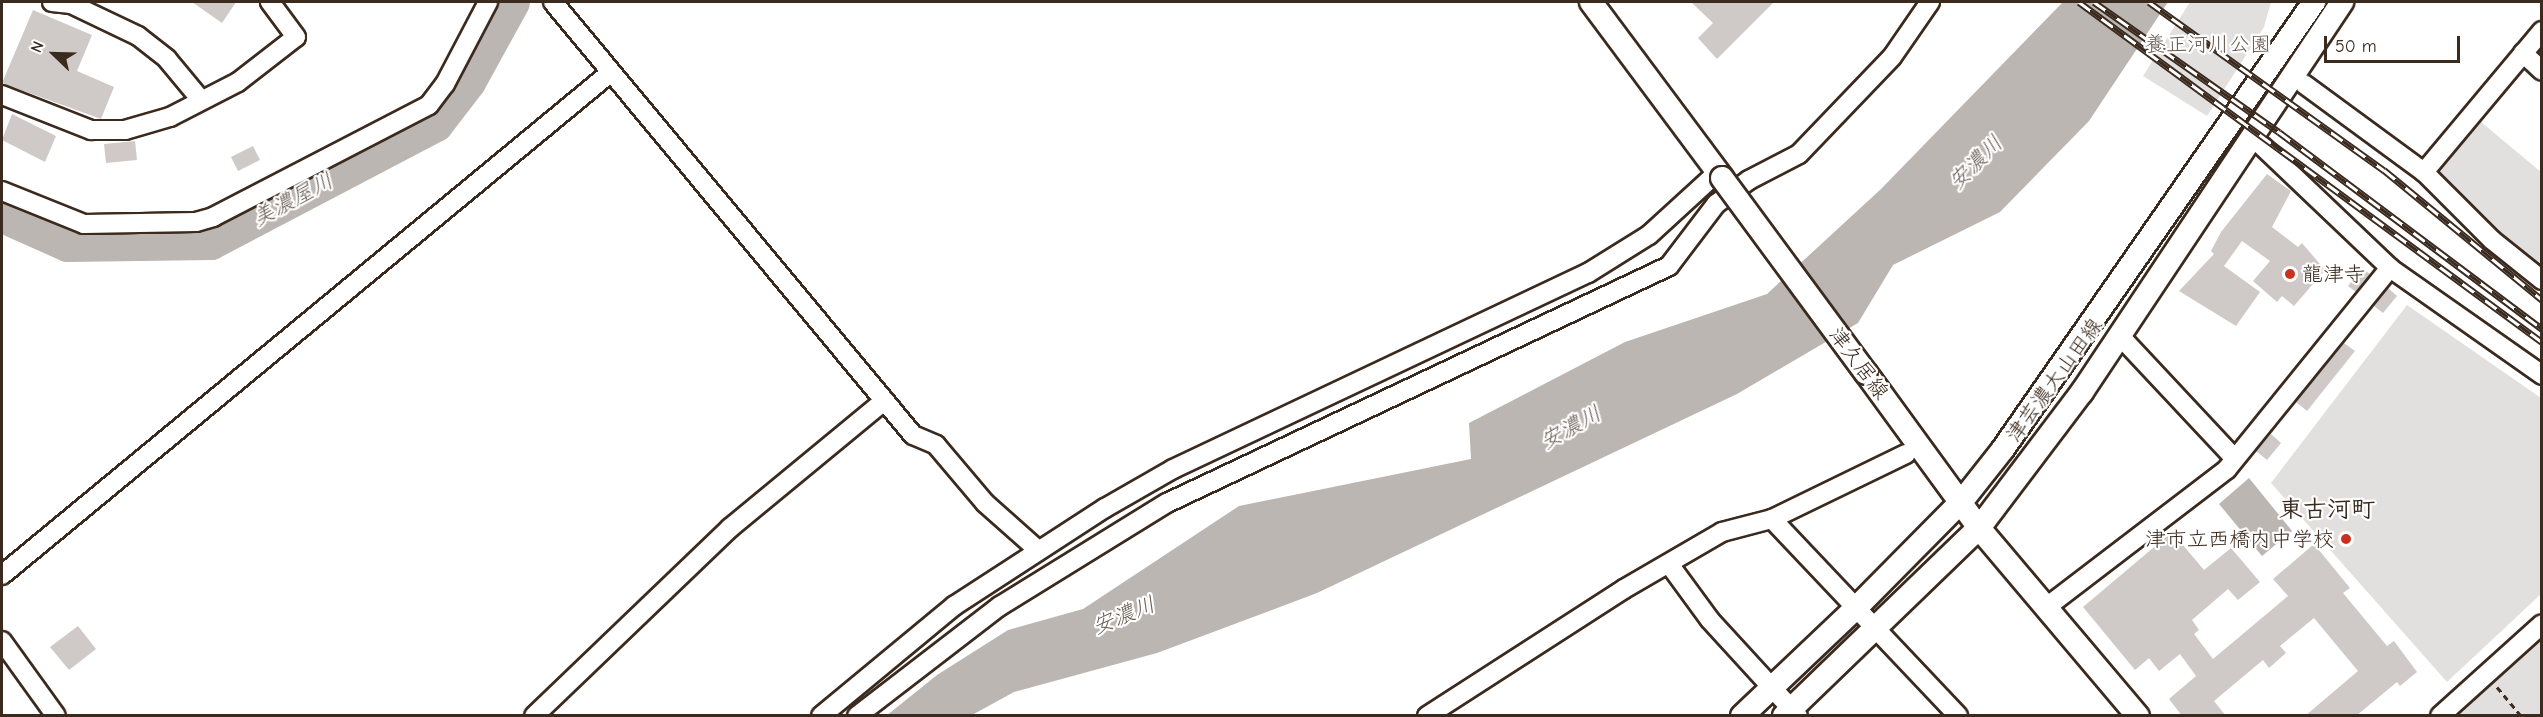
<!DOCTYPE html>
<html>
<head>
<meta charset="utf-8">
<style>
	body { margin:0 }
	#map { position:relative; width:2543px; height:717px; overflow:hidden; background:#fff; font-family:"Comic Neue","Klee One",sans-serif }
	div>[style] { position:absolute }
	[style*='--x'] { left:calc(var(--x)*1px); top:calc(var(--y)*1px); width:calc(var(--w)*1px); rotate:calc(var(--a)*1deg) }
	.green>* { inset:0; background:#e2e0de }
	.water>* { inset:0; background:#bcb6b3 }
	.river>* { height:33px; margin:-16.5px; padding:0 16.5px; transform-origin:16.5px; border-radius:16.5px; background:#bcb6b3 }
	.building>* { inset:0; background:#cfcac7 }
	.path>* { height:3px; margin-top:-1.5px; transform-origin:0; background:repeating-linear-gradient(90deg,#3b2a1e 0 6px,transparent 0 10.5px) }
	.roads { filter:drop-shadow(2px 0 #3b2a1e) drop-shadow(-2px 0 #3b2a1e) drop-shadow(0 2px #3b2a1e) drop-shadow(0 -2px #3b2a1e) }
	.minor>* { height:18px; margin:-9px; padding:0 9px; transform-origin:9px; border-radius:9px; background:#fff }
	.major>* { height:22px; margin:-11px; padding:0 11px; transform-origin:11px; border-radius:11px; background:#fff }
	.rail>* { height:7px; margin-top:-3.5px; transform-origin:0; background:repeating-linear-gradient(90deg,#fff 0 14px,#3b2a1e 0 28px); box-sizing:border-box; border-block:2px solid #3b2a1e }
	.bridges { filter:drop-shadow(2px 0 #3b2a1e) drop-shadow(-2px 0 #3b2a1e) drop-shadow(0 2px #3b2a1e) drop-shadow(0 -2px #3b2a1e) }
	.major-bridge>* { height:22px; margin:-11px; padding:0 11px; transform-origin:11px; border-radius:11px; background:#fff }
	.dots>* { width:16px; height:16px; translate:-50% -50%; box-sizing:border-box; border:3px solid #fff; border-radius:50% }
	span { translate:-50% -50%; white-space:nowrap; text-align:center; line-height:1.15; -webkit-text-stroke:4.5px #fff; paint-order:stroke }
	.park-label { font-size:21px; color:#65584e }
	.poi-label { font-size:21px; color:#3b2a1e }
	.left { translate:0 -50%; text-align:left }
	.right { translate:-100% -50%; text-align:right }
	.street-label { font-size:21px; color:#3b2a1e }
	.water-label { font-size:22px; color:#685b52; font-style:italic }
	.quarter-label { font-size:24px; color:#3b2a1e; font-weight:700 }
	.frame { position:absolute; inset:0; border:3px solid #3b2a1e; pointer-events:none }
	.north { position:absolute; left:24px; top:24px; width:60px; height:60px; -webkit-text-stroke:4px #fff; paint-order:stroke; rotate:293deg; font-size:16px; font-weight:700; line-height:24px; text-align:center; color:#3b2a1e }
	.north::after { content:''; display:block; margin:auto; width:21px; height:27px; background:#3b2a1e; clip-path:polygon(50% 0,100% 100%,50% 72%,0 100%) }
	.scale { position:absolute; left:2324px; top:36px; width:136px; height:27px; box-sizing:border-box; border:3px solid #3b2a1e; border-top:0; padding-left:8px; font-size:18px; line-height:21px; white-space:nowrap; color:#3b2a1e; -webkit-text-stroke:4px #fff; paint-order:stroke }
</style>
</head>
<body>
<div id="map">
	<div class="green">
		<div style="clip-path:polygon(2190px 2px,2271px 2px,2264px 27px,2207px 116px,2143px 76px)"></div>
		<div style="clip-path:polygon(2481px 122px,2541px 172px,2541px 268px,2439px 177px,2438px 170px)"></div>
		<div style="clip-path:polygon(2407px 305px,2541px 398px,2541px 594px,2447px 682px,2271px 483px)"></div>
		<div style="clip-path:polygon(2541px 636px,2541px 715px,2452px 715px)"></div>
	</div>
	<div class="water">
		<div style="clip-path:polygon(2063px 2px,2168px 2px,2089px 121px,2000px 212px,1893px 265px,1858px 323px,1737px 394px,1317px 593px,1157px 653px,1014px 692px,972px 715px,886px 716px,937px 675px,1008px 630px,1083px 609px,1239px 506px,1471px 459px,1469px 423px,1625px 342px,1767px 294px,1881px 189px)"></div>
		<div style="clip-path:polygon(2249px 478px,2292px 531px,2262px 556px,2219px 504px)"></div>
	</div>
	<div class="river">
		<div style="--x:2;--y:216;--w:71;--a:24"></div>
		<div style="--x:67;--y:245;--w:144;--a:-0.8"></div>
		<div style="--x:211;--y:243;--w:254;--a:-27.7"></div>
		<div style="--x:436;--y:125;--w:54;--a:-52.5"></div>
		<div style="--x:469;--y:82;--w:91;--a:-61.2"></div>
	</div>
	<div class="building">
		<div style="clip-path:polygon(192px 2px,236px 2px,222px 23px)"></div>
		<div style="clip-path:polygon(1691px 2px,1774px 2px,1717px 59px,1698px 38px,1713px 23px)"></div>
		<div style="clip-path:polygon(33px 10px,92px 35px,77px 71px,114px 87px,101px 119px,2px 83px)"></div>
		<div style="clip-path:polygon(12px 114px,56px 136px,45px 162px,2px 140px)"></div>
		<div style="clip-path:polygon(135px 141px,137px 160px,106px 163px,104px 144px)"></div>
		<div style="clip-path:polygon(253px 146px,260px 160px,238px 171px,231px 157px)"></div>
		<div style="clip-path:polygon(2267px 174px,2291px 191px,2272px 227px,2298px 247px,2302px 243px,2325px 270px,2294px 306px,2282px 296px,2277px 302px,2253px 281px,2270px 261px,2242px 241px,2224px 266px,2260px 292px,2236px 326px,2179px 291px,2214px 254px,2211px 251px,2221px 232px)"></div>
		<div style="clip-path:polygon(2362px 268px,2370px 274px,2356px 292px,2348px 286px)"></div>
		<div style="clip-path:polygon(2388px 288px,2397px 296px,2383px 313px,2374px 306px)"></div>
		<div style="clip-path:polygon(2344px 343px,2355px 351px,2307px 411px,2296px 402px)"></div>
		<div style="clip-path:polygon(2271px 434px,2281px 443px,2267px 460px,2256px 451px)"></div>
		<div style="clip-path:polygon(2172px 532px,2204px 570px,2231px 548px,2260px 582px,2238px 600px,2228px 589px,2192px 620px,2199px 630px,2194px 634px,2213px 659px,2288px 596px,2273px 579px,2314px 544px,2350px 588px,2343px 593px,2387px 646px,2394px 641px,2417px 672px,2400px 686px,2397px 682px,2356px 716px,2305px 716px,2358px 671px,2314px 618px,2280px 646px,2286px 653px,2269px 668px,2263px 660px,2214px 701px,2226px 716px,2182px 716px,2169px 699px,2196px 676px,2180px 654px,2159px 671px,2149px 658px,2135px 670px,2083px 607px)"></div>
		<div style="clip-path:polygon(78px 626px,96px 649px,69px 670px,50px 647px)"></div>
	</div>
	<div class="path">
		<div style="--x:2497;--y:687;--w:38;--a:50"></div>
	</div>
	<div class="roads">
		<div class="minor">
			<div style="--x:52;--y:2;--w:19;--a:6"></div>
			<div style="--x:71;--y:4;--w:74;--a:25.5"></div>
			<div style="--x:138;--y:36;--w:37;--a:38"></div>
			<div style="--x:167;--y:59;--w:53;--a:50.3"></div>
			<div style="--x:553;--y:2;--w:563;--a:50.26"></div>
			<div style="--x:913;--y:435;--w:25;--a:23"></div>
			<div style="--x:936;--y:445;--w:76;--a:49.8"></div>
			<div style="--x:985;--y:503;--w:71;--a:41.6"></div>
			<div style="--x:2523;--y:53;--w:26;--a:43"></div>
			<div style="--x:2304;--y:84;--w:149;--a:36.3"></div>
			<div style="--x:2424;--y:172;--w:96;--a:45"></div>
			<div style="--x:2492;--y:240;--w:64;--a:38.7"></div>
			<div style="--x:2;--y:95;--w:96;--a:21.5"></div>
			<div style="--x:91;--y:130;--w:34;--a:0"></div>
			<div style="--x:125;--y:130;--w:47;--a:-16.1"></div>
			<div style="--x:170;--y:117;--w:76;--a:-27.2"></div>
			<div style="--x:238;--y:82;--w:73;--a:-37.8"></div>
			<div style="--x:296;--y:37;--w:44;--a:-126.6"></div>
			<div style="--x:2262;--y:146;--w:177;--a:43.6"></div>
			<div style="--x:2390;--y:268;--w:186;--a:35.1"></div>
			<div style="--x:2424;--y:172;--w:184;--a:-50.1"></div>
			<div style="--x:2;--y:191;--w:88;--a:21.9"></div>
			<div style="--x:84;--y:224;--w:112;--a:-1"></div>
			<div style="--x:196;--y:222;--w:18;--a:-16"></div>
			<div style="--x:213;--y:217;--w:243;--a:-27.4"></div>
			<div style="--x:429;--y:105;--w:26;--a:-53"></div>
			<div style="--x:445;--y:84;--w:93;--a:-62.3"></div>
			<div style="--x:2120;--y:336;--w:168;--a:46.9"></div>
			<div style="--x:1772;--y:519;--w:271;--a:46.6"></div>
			<div style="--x:1669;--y:564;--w:69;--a:53.8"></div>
			<div style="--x:1710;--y:620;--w:130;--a:47.5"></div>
			<div style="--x:2;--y:575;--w:790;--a:-39.55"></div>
			<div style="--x:2048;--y:606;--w:225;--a:-37.4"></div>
			<div style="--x:2227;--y:469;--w:259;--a:-51"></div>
			<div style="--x:2;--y:641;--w:92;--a:54.2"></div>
			<div style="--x:534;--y:716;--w:272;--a:-43.8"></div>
			<div style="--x:730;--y:528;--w:200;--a:-39.5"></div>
			<div style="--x:821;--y:716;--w:173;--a:-39.6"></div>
			<div style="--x:954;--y:606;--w:180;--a:-33"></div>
			<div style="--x:1105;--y:508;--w:78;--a:-29.8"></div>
			<div style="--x:1173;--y:469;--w:459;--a:-25.3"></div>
			<div style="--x:1588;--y:273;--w:72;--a:-31.9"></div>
			<div style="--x:1649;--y:235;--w:92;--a:-42.4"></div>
			<div style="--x:857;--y:716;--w:180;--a:-37.6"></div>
			<div style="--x:1000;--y:606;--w:196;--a:-31.7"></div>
			<div style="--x:1167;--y:503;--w:555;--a:-25.27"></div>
			<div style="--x:1669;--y:266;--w:78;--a:-52.8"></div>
			<div style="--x:1716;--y:204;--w:41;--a:-36"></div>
			<div style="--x:1749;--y:180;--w:56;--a:-27.5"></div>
			<div style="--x:1799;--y:154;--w:134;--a:-46.2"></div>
			<div style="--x:1892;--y:57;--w:67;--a:-55.4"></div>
			<div style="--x:1427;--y:716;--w:234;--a:-32.8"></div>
			<div style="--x:1624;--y:589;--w:113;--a:-30.2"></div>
			<div style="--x:1722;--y:532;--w:52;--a:-14.6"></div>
			<div style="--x:1772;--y:519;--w:149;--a:-25.9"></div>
			<div style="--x:2440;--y:716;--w:137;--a:-42"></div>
		</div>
		<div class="major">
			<div style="--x:1591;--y:2;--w:219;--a:53.3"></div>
			<div style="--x:1866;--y:373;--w:192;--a:53.9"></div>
			<div style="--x:1979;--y:528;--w:246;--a:49.8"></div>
			<div style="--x:1742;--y:716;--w:158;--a:-43.5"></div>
			<div style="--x:1857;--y:607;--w:149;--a:-45.3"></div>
			<div style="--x:1962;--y:501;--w:66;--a:-51.7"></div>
			<div style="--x:2003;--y:449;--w:545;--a:-55.17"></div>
			<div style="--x:1784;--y:716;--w:271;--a:-44"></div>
			<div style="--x:1979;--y:528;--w:171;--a:-52.9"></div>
			<div style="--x:2082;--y:392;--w:469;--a:-56.3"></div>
		</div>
	</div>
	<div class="rail">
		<div style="--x:2079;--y:2;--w:574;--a:36.29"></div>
		<div style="--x:2094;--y:2;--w:226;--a:35.1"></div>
		<div style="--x:2279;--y:132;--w:329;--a:36.8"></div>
		<div style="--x:2149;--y:2;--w:289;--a:35.6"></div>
		<div style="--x:2384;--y:170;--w:205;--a:39.4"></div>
	</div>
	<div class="bridges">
		<div class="major-bridge">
			<div style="--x:1722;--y:178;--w:242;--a:53.6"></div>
		</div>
	</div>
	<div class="dots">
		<div style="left:2290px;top:274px;background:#c8321e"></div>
		<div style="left:2346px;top:539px;background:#c8321e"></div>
	</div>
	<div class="park-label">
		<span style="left:2208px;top:44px">養正河川公園</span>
	</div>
	<div class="poi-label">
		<span class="left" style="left:2302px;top:274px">龍津寺</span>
		<span class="right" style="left:2334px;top:539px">津市立西橋内中学校</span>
	</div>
	<div class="street-label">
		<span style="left:1859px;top:363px;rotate:53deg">津久居線</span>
		<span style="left:2054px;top:380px;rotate:-54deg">津芸濃大山田線</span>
	</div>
	<div class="water-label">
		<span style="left:1976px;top:163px;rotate:-45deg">安濃川</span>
		<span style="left:293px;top:200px;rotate:-28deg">美濃屋川</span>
		<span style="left:1571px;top:428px;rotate:-29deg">安濃川</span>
		<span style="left:1124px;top:616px;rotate:-22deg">安濃川</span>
	</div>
	<div class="quarter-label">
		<span style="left:2327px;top:510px">東古河町</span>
	</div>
	<div class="frame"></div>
	<div class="north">N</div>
	<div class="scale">50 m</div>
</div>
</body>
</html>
